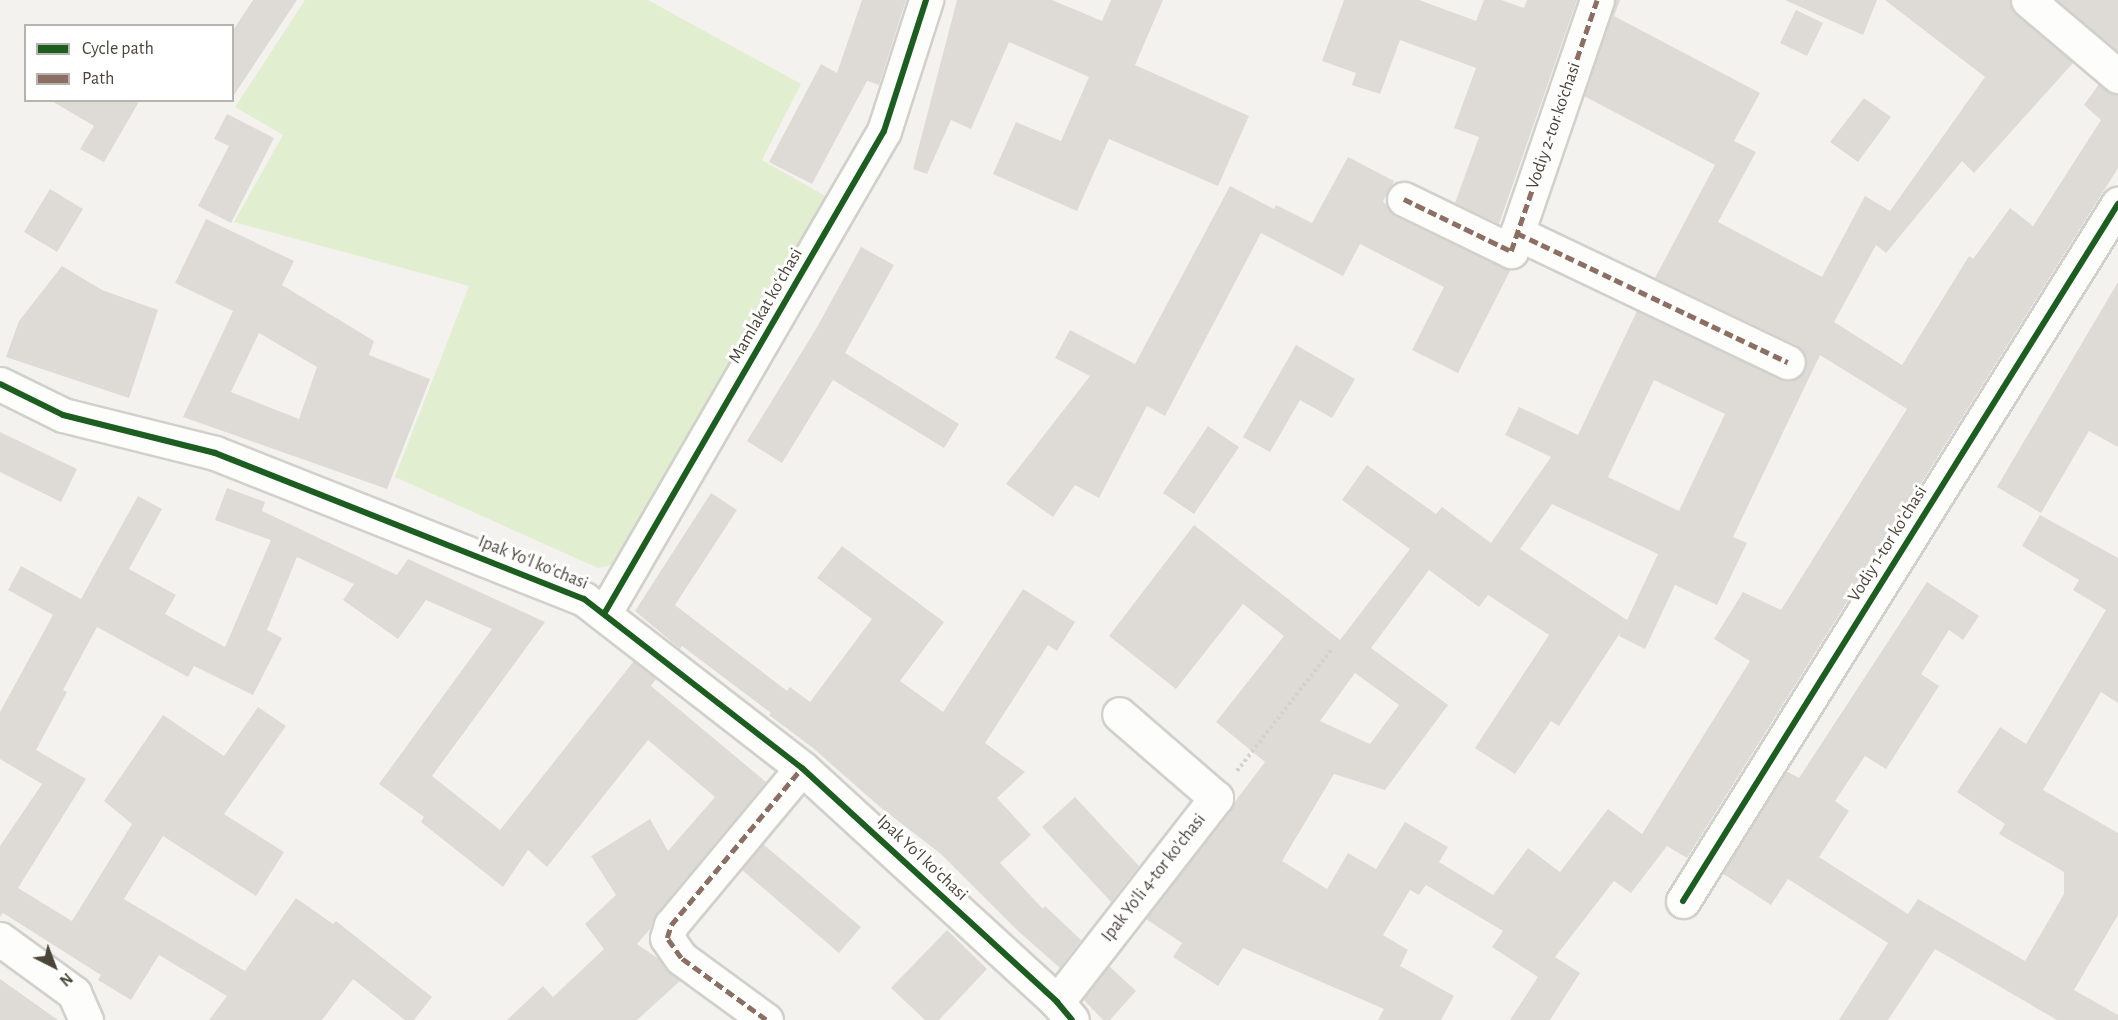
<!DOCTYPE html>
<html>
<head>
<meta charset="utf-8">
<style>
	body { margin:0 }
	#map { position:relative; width:2118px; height:1020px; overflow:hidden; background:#f4f2ee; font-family:"Alegreya Sans",sans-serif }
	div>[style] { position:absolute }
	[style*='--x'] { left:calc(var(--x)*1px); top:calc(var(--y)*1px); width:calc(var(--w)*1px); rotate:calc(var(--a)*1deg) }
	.green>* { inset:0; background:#e1eecf }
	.building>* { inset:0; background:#dedbd6 }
	.path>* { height:4px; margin-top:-2px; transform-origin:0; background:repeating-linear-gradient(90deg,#d3d2cc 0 3px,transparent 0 6px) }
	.roads { filter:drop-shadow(2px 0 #d2d0cb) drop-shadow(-2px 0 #d2d0cb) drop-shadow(0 2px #d2d0cb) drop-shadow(0 -2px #d2d0cb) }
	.minor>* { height:33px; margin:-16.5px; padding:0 16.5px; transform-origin:16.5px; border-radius:16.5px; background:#fdfdfc }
	.quiet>* { height:4.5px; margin-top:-2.25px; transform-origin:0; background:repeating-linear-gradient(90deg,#8d6e63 0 9px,transparent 0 13.5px) }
	.cycleway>* { height:6px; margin:-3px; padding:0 3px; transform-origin:3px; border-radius:3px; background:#1b5e20 }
	span { translate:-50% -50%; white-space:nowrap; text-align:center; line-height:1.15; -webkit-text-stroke:6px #fff; paint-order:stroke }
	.street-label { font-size:18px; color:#4b4439 }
	.legend { position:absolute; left:24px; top:24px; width:210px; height:78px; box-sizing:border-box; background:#fff; border:2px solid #b7b4b0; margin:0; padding:8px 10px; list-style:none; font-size:18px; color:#4b4439 }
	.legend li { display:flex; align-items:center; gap:12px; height:30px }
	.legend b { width:30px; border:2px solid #b7b4b0 }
	.north { position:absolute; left:24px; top:936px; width:60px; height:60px; -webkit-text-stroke:4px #fff; paint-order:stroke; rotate:138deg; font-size:16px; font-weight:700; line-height:24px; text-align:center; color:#4b4439 }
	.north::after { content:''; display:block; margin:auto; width:21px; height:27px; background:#4b4439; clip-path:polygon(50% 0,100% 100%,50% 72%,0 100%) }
</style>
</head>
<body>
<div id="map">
	<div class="green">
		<div style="clip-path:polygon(305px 0,648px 0,801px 84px,762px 160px,834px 201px,628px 561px,598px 568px,395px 477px,469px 286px,234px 222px,283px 135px,235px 107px)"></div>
	</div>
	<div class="building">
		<div style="clip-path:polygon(253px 0,297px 0,232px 98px,232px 32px)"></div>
		<div style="clip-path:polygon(862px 0,906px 0,879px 85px,867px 81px,812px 184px,769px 162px,821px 64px,837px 73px)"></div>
		<div style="clip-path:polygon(957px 0,1052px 0,1102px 21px,1111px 0,1163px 0,1135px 65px,1249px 116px,1218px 186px,1109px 139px,1077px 211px,993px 174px,1016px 122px,1061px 141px,1089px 77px,1009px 42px,971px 129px,951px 120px,927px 174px,913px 169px)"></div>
		<div style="clip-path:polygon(1344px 0,1419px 0,1476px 21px,1484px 0,1501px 0,1524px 8px,1527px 0,1577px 0,1499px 224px,1455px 203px,1479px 137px,1454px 128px,1476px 68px,1400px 40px,1380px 94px,1352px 85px,1356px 73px,1322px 61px)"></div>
		<div style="clip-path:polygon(evenodd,1615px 0,1620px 0,1614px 16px,1760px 93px,1734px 141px,1756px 152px,1718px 222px,1822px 277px,1865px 196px,1890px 211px,1985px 77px,1885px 0,2010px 0,2016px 14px,2073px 63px,1974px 173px,1962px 161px,1886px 253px,1876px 245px,1834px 322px,1902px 365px,1969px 256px,1973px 259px,2010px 208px,2033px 226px,2101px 120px,2084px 105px,2099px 84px,2106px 91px,2118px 94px,2118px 168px,1687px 858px,1667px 846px,1631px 893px,1614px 881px,1555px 957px,1580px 973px,1550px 1020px,1510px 1020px,1538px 977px,1492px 947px,1503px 931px,1426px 885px,1419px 895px,1410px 890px,1383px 935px,1408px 950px,1400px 966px,1454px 996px,1441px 1020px,1378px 1020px,1384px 1009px,1243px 948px,1218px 986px,1173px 957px,1182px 943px,1146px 919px,1265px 762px,1216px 722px,1284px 636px,1243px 604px,1176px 689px,1109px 636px,1194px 525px,1340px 640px,1410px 549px,1342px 500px,1367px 465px,1436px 514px,1442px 507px,1491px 543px,1551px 457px,1505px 435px,1519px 407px,1578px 435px,1637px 311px,1780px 379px,1789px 381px,1798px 378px,1805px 369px,1807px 360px,1804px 352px,1796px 345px,1655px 278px,1715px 165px,1584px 96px,1615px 0,1820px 355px,1907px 409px,1781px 610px,1743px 592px,1714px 639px,1750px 661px,1642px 834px,1608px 809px,1560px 872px,1528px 848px,1493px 895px,1439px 862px,1448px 847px,1405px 822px,1376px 869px,1348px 853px,1327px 889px,1282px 861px,1334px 774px,1385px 790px,1448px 705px,1371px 648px,1429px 570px,1479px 607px,1488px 595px,1549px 635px,1475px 748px,1515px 774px,1551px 721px,1559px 726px,1622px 630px,1619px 636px,1645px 649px,1675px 585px,1717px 605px,1747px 543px,1733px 537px,1820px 355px,1615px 0,1654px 380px,1725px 414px,1679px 511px,1608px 477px,1654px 380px,1615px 0,1552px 504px,1658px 554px,1627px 620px,1520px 549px,1552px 504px,1615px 0,1355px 673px,1399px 705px,1370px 744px,1320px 721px,1355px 673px)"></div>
		<div style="clip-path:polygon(1785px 0,1877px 0,1863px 35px)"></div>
		<div style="clip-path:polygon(2057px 0,2118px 0,2118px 51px)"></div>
		<div style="clip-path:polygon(1796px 10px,1823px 23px,1807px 56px,1780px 43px)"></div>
		<div style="clip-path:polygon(1864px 98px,1891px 117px,1858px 162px,1830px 142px)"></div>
		<div style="clip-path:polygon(50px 100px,140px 100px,104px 162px,80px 149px,94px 126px)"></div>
		<div style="clip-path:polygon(227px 114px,274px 138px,231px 223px,198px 206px,229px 146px,214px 139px)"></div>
		<div style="clip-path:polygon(1348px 157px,1394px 181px,1383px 201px,1395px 216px,1503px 268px,1511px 269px,1458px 373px,1412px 350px,1444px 287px,1360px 244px,1343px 276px,1261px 233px,1165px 416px,1147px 406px,1099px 498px,1075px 485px,1053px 517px,1006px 484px,1090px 376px,1055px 358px,1070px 330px,1135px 364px,1230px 186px,1274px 209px,1276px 205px,1312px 223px)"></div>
		<div style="clip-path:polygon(50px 189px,83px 209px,57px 252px,24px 232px)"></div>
		<div style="clip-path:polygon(evenodd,206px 219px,294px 261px,282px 285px,374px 341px,369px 355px,430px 379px,387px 489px,183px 417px,233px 311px,175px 283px,206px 219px,259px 333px,317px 367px,299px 419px,231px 392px,259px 333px)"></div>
		<div style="clip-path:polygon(861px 247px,894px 265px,845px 353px,959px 424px,944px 448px,833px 380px,782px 463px,747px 441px,816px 329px)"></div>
		<div style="clip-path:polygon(62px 266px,102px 290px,158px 310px,129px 398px,6px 357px,19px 321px)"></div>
		<div style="clip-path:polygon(2118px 282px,2118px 447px,2089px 431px,2041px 513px,1997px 487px)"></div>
		<div style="clip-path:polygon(1296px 345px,1355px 379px,1332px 418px,1300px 400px,1270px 452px,1243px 437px)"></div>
		<div style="clip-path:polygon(1208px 426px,1239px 447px,1194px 514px,1163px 493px)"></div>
		<div style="clip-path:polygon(0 432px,77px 469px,61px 502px,0 472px)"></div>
		<div style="clip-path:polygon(227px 488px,265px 502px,262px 511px,397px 575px,408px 559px,545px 622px,432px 776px,500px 830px,634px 661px,656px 679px,651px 686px,766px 782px,657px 913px,650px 929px,637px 944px,659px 959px,680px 981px,637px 1020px,507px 1020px,543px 986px,553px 997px,604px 949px,585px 924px,616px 895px,591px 856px,650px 819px,668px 851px,715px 797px,648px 740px,547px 867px,528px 850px,503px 887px,421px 822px,424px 817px,379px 784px,492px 629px,426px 600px,398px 639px,343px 600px,354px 584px,297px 557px,267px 630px,282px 638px,253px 695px,194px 666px,188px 677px,97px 627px,63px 690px,67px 692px,36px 750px,86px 779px,18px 888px,72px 921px,132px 824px,104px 801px,163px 715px,224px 756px,258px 707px,286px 726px,224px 814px,284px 852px,256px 896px,163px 836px,124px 899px,245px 971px,296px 898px,333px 924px,336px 921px,432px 997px,414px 1020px,405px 1020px,353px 979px,322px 1020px,209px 1020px,227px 996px,159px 955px,131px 1000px,98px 980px,101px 975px,3px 913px,0 917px,0 846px,42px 784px,0 759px,0 712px,53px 615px,8px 590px,21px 566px,81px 599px,138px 496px,162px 509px,129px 569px,176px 595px,165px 614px,225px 647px,271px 540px,215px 520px)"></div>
		<div style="clip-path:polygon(711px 493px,737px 510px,675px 605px,787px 691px,790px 687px,810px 702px,872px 619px,817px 578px,842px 546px,944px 622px,900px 681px,943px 712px,1023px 589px,1075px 622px,1057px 651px,1048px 645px,985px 743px,1025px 772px,997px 798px,1031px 835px,1000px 863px,1043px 909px,1045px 906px,1081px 940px,1060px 968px,1017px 930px,941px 854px,880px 807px,813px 748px,769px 715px,771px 713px,682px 646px,680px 649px,635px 611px)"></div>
		<div style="clip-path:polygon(2040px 515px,2118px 558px,2118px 703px,2101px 692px,2043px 790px,2118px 833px,2118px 915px,2074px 990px,2118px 1015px,2118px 1020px,2057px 1020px,1935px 949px,1888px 1020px,1839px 1020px,1888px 943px,1788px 879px,1771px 905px,1722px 873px,1786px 771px,1799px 778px,1927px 582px,1979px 616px,1963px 640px,1949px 630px,1921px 674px,1939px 686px,1886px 769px,1865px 756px,1835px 801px,1849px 811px,1819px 857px,1908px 914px,1918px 899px,2025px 961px,2064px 894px,2064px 872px,1999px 834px,2005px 824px,1957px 792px,2000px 727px,2026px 744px,2106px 610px,2073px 590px,2079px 580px,2022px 546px)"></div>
		<div style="clip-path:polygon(1075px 797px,1139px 866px,1111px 902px,1042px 827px)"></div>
		<div style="clip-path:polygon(763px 844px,861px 927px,839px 953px,742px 870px)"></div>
		<div style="clip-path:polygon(947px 930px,987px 969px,939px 1020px,925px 1020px,891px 988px)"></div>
		<div style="clip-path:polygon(1109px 966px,1136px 991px,1110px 1020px,1103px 1020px,1083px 999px)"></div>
		<div style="clip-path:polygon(0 979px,58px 1020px,0 1020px)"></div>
	</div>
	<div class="path">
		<div style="--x:1237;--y:771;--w:155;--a:-52.1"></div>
	</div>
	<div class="roads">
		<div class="minor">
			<div style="--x:2028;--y:0;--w:118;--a:40.2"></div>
			<div style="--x:1404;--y:199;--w:119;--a:25.9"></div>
			<div style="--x:1511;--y:251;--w:265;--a:-71.1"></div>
			<div style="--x:1517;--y:233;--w:300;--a:25.5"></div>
			<div style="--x:0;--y:384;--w:70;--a:26.2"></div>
			<div style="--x:63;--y:415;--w:157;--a:14"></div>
			<div style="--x:215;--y:453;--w:397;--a:21.6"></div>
			<div style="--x:584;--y:599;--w:276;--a:37.8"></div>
			<div style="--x:802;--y:768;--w:346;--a:42.5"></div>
			<div style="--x:1057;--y:1002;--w:23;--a:50"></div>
			<div style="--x:604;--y:614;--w:558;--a:-59.9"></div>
			<div style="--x:884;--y:131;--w:138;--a:-72.2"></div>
			<div style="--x:1683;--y:901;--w:822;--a:-58.03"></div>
			<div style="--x:0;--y:939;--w:92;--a:36.1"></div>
			<div style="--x:74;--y:993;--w:30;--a:66"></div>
			<div style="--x:1057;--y:1002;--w:259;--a:-52.1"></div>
			<div style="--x:1216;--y:798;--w:128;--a:-139.1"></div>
			<div style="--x:766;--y:1020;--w:105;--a:-143.9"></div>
			<div style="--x:681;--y:958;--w:24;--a:-125"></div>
			<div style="--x:667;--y:938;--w:14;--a:-73"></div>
			<div style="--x:671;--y:925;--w:204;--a:-50.2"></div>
		</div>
	</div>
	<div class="quiet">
		<div style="--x:1404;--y:199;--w:119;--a:25.9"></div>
		<div style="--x:1511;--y:251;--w:265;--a:-71.1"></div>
		<div style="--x:1517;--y:233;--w:300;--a:25.5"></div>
		<div style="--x:766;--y:1020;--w:105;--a:-143.9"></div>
		<div style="--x:681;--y:958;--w:24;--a:-125"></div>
		<div style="--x:667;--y:938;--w:14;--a:-73"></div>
		<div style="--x:671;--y:925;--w:204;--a:-50.2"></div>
	</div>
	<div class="cycleway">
		<div style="--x:0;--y:384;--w:70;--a:26.2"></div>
		<div style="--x:63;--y:415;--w:157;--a:14"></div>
		<div style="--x:215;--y:453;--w:397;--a:21.6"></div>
		<div style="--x:584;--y:599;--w:276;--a:37.8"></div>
		<div style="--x:802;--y:768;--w:346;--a:42.5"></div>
		<div style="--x:1057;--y:1002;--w:23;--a:50"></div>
		<div style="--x:604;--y:614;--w:558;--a:-59.9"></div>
		<div style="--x:884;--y:131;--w:138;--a:-72.2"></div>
		<div style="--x:1683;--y:901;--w:822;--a:-58.03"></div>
	</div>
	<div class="street-label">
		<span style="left:1554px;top:126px;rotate:-71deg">Vodiy 2-tor ko‘chasi</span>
		<span style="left:766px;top:306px;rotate:-60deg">Mamlakat koʻchasi</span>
		<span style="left:1888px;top:544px;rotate:-58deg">Vodiy 1-tor koʼchasi</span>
		<span style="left:533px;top:563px;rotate:22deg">Ipak Yoʻl koʻchasi</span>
		<span style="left:922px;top:858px;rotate:43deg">Ipak Yoʻl koʻchasi</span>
		<span style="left:1154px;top:878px;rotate:-52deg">Ipak Yo'li 4-tor koʼchasi</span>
	</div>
	<ul class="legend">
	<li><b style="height:8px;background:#1b5e20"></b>Cycle path</li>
	<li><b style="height:8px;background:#8d6e63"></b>Path</li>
	</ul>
	<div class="north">N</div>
</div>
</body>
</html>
